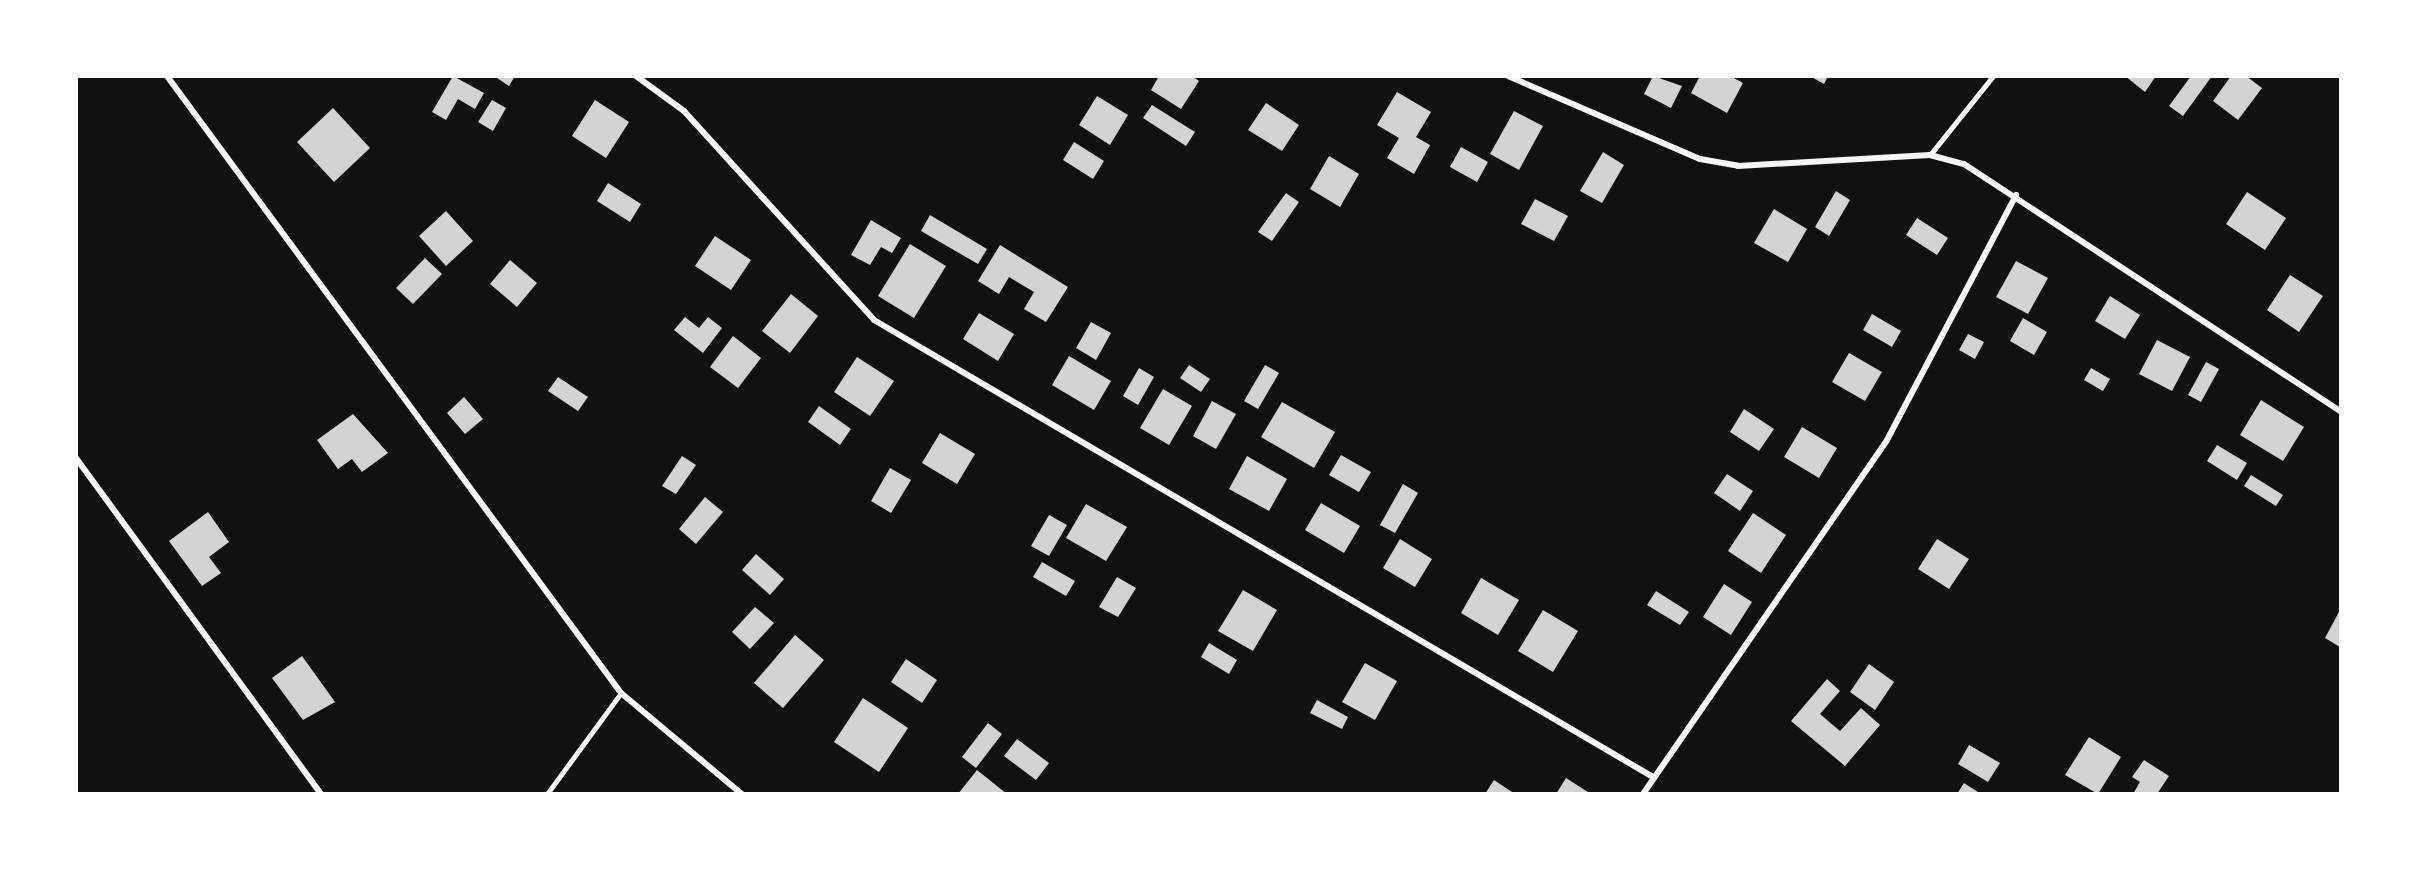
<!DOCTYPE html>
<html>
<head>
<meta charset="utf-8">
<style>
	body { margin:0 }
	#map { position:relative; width:2417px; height:870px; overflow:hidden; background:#111; font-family:"Source Sans 3",sans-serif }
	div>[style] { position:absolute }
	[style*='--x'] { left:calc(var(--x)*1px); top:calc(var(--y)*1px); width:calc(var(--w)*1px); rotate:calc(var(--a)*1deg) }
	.building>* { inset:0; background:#d3d3d3 }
	.service>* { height:4.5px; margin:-2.25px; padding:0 2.25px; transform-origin:2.25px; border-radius:2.25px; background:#f5f5f5 }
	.minor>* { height:6px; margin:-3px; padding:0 3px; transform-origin:3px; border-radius:3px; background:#f5f5f5 }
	span { translate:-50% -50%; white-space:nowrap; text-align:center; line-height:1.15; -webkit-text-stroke:4.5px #fff; paint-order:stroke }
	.frame { position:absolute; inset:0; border:78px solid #fff; pointer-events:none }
</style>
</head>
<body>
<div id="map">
	<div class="building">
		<div style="clip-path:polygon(453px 76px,484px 93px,475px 109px,458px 99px,446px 120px,432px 112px)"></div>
		<div style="clip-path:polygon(494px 76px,515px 76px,509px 86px)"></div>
		<div style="clip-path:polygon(1159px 76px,1192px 76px,1199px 81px,1181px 109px,1151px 90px)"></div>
		<div style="clip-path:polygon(1653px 76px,1682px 86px,1671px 108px,1644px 94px)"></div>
		<div style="clip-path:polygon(1700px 76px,1730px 76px,1743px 83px,1727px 113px,1691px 93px)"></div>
		<div style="clip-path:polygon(1810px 76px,1828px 76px,1824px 84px)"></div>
		<div style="clip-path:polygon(2125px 76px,2156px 76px,2145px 92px)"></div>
		<div style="clip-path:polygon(2191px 76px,2212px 76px,2183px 116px,2169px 106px)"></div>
		<div style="clip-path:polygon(2231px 76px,2246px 76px,2262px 88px,2238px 120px,2213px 101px)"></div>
		<div style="clip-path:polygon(1397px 92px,1431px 112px,1416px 137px,1430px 145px,1414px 174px,1387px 158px,1399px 138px,1377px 125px)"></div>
		<div style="clip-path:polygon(1097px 96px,1128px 115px,1110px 145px,1079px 125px)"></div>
		<div style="clip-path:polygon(492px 100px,506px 108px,493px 131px,478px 122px)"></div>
		<div style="clip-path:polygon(595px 100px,629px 122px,606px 158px,572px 136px)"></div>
		<div style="clip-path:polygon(1266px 103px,1299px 125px,1282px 151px,1248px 130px)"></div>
		<div style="clip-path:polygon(1152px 105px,1195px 132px,1186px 146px,1143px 118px)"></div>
		<div style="clip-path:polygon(333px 108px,370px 148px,334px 182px,297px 142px)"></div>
		<div style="clip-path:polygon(1514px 111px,1543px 126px,1519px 170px,1490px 154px)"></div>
		<div style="clip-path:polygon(1074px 142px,1104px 161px,1093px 179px,1063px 160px)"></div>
		<div style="clip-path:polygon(1461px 147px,1488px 162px,1477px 182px,1450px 167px)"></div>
		<div style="clip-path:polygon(1603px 152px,1624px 165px,1602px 203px,1580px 191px)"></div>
		<div style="clip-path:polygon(1329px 156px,1359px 174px,1340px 207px,1310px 189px)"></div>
		<div style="clip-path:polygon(608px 183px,641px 204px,630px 222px,597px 201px)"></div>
		<div style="clip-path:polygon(1836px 191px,1850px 200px,1829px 236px,1815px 227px)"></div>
		<div style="clip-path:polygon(2247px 192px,2286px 218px,2265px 250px,2226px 224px)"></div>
		<div style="clip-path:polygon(1286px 193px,1299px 202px,1272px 241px,1258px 232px)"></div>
		<div style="clip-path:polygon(1535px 199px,1568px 216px,1554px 241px,1521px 224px)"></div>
		<div style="clip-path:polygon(1774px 209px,1807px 229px,1788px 262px,1754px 243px)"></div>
		<div style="clip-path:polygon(446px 211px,473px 241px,446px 266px,419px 236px)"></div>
		<div style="clip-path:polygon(930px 215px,987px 249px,978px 264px,921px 231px)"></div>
		<div style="clip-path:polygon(1917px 218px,1948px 238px,1937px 255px,1906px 235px)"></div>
		<div style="clip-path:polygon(871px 220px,901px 238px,892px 253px,881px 247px,870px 265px,851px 255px)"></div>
		<div style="clip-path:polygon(715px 236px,751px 260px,731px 290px,695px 266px)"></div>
		<div style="clip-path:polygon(910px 244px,946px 266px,914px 318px,878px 296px)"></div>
		<div style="clip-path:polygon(1000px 245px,1068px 287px,1046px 322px,1024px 309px,1034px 292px,1009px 277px,999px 294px,978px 281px)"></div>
		<div style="clip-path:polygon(425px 258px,442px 274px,413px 304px,396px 288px)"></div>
		<div style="clip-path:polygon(510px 260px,537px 283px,517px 307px,490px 284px)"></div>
		<div style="clip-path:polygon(2016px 261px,2048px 278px,2028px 314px,1996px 297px)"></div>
		<div style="clip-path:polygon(2290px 275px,2323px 296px,2299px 332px,2267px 310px)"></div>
		<div style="clip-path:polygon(791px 294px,818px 316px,790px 353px,762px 331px)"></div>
		<div style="clip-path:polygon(2110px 296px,2140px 315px,2125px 339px,2095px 321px)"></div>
		<div style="clip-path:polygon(979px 313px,1014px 334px,998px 361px,963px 339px)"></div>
		<div style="clip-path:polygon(1872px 314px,1901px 331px,1892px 347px,1863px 330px)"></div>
		<div style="clip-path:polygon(685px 317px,699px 328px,708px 317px,722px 328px,703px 353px,674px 330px)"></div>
		<div style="clip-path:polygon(2023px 318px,2047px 332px,2034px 355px,2010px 341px)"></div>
		<div style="clip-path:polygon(1091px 322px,1111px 333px,1096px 360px,1076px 348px)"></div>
		<div style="clip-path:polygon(1968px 334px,1984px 342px,1975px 359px,1959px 350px)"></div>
		<div style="clip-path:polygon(733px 336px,761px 358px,738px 388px,710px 367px)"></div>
		<div style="clip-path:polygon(2157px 340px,2190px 357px,2172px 391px,2139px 374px)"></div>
		<div style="clip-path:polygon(1849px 353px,1882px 372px,1865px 401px,1832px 382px)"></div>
		<div style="clip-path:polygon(1069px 356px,1111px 381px,1094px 410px,1052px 385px)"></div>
		<div style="clip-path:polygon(857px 357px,894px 381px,870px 416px,834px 392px)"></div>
		<div style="clip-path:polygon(2206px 362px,2219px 369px,2201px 402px,2188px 395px)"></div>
		<div style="clip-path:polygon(1189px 365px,1210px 379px,1201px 392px,1180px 378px)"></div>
		<div style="clip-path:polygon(1265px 365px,1279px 373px,1258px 409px,1244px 401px)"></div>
		<div style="clip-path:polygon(1139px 368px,1154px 377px,1138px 405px,1123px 396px)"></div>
		<div style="clip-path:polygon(2091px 368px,2110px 379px,2103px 391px,2084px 380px)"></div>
		<div style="clip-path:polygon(558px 377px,588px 397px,578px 411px,548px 391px)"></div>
		<div style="clip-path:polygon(1163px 389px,1192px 406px,1169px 445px,1140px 428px)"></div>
		<div style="clip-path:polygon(464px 397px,483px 419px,465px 434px,447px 413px)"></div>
		<div style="clip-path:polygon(2261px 400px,2304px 427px,2283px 461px,2240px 435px)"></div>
		<div style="clip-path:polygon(1212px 401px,1236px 414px,1216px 449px,1193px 436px)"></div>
		<div style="clip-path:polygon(1282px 402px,1335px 432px,1314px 468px,1261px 437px)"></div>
		<div style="clip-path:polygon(819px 406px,851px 429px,840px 445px,808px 422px)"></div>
		<div style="clip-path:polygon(1744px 409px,1774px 429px,1759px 451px,1730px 432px)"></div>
		<div style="clip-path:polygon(353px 414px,388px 453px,362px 472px,352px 459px,338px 469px,317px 440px)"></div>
		<div style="clip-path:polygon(1802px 427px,1837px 448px,1819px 478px,1784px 457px)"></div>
		<div style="clip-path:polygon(940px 433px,975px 454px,957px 484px,922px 463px)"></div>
		<div style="clip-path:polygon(2217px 445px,2247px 463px,2237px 480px,2207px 461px)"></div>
		<div style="clip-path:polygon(1341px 455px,1371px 472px,1359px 492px,1329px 475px)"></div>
		<div style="clip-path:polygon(682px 456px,696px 465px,676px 494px,662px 486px)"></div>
		<div style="clip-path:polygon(1247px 456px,1287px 479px,1269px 511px,1229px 489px)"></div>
		<div style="clip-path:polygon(890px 468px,911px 480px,891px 513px,871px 501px)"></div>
		<div style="clip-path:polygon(1727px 474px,1753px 491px,1740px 511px,1714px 493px)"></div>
		<div style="clip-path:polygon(2251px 475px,2283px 495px,2276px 506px,2244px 486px)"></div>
		<div style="clip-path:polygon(1403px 484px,1418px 493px,1395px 533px,1380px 525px)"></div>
		<div style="clip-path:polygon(705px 497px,723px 512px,696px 544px,679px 529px)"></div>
		<div style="clip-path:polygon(1321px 503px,1360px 526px,1344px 553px,1305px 530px)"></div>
		<div style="clip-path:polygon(1086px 504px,1127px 527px,1106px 561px,1066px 538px)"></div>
		<div style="clip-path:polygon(208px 512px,229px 542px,209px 557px,221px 573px,202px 586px,169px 541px)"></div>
		<div style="clip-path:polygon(1753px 513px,1786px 535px,1761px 573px,1728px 551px)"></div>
		<div style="clip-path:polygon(1049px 515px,1067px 525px,1049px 556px,1031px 546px)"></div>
		<div style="clip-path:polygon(1400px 539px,1432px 559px,1415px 587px,1383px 568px)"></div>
		<div style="clip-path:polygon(1937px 539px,1969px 559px,1949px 589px,1918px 569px)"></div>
		<div style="clip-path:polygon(756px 554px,784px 579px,770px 595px,742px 570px)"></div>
		<div style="clip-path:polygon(1042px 562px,1075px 581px,1066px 596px,1033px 577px)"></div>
		<div style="clip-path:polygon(1117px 577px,1136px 588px,1118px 617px,1099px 607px)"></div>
		<div style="clip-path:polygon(1481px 578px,1519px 600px,1498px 635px,1461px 613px)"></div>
		<div style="clip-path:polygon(1724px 584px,1752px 602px,1731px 635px,1703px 617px)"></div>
		<div style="clip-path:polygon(1243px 590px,1277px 610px,1253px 651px,1218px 631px)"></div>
		<div style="clip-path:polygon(1656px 591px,1689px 612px,1680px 625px,1647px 605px)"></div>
		<div style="clip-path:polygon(755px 607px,774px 623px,750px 649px,732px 632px)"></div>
		<div style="clip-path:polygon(1543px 610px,1578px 631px,1553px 672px,1518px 651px)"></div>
		<div style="clip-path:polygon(2340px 610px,2340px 647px,2325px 638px)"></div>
		<div style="clip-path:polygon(795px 635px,824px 660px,783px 708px,754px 683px)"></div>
		<div style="clip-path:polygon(1209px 643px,1237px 660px,1229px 674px,1201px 657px)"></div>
		<div style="clip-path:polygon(302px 656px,335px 702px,303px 720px,272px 678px)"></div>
		<div style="clip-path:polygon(906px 659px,937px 680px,922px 703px,891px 682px)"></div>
		<div style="clip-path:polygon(1365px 663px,1397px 681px,1375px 720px,1342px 702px)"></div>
		<div style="clip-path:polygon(1869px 664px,1894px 682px,1875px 710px,1850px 692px)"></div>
		<div style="clip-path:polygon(1827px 679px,1840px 691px,1820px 714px,1840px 731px,1861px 708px,1880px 725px,1845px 766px,1791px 721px)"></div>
		<div style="clip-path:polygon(863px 698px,908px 728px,879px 772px,834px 742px)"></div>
		<div style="clip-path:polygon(1317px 700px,1348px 717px,1342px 729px,1310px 713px)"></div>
		<div style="clip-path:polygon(988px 723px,1002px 734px,976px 768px,962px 757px)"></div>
		<div style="clip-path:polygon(2089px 737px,2121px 757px,2098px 794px,2065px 775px)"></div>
		<div style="clip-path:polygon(1017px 739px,1049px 763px,1036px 780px,1004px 756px)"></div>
		<div style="clip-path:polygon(1969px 745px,2000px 763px,1988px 782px,1958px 764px)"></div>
		<div style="clip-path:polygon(2144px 760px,2169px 776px,2157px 794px,2133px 794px,2140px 782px,2132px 777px)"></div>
		<div style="clip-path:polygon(977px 770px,1007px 794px,958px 794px)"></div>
		<div style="clip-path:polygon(1566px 778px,1591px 794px,1556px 794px)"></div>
		<div style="clip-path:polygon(1494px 780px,1515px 794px,1485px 794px)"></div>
		<div style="clip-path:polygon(1964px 783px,1981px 794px,1957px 794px)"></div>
	</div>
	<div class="service">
		<div style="--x:1930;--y:155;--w:101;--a:-51.4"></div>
		<div style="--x:547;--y:794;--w:125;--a:-53.8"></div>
	</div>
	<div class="minor">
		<div style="--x:167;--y:76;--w:766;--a:53.65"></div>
		<div style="--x:621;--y:693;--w:158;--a:39.9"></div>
		<div style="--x:636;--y:76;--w:59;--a:36.1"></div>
		<div style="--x:684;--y:111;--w:282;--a:47.7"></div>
		<div style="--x:874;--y:320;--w:903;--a:30.4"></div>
		<div style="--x:1508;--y:76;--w:209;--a:23.4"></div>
		<div style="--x:1700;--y:159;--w:39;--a:10"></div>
		<div style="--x:1738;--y:166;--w:192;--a:-3.3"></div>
		<div style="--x:1930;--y:155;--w:35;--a:15"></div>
		<div style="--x:1964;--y:164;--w:450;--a:33.3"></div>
		<div style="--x:76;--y:458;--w:416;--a:53.9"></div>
		<div style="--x:1643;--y:794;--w:430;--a:-55.4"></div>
		<div style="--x:1887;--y:440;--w:277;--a:-62.2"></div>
	</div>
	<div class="frame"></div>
</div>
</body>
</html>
